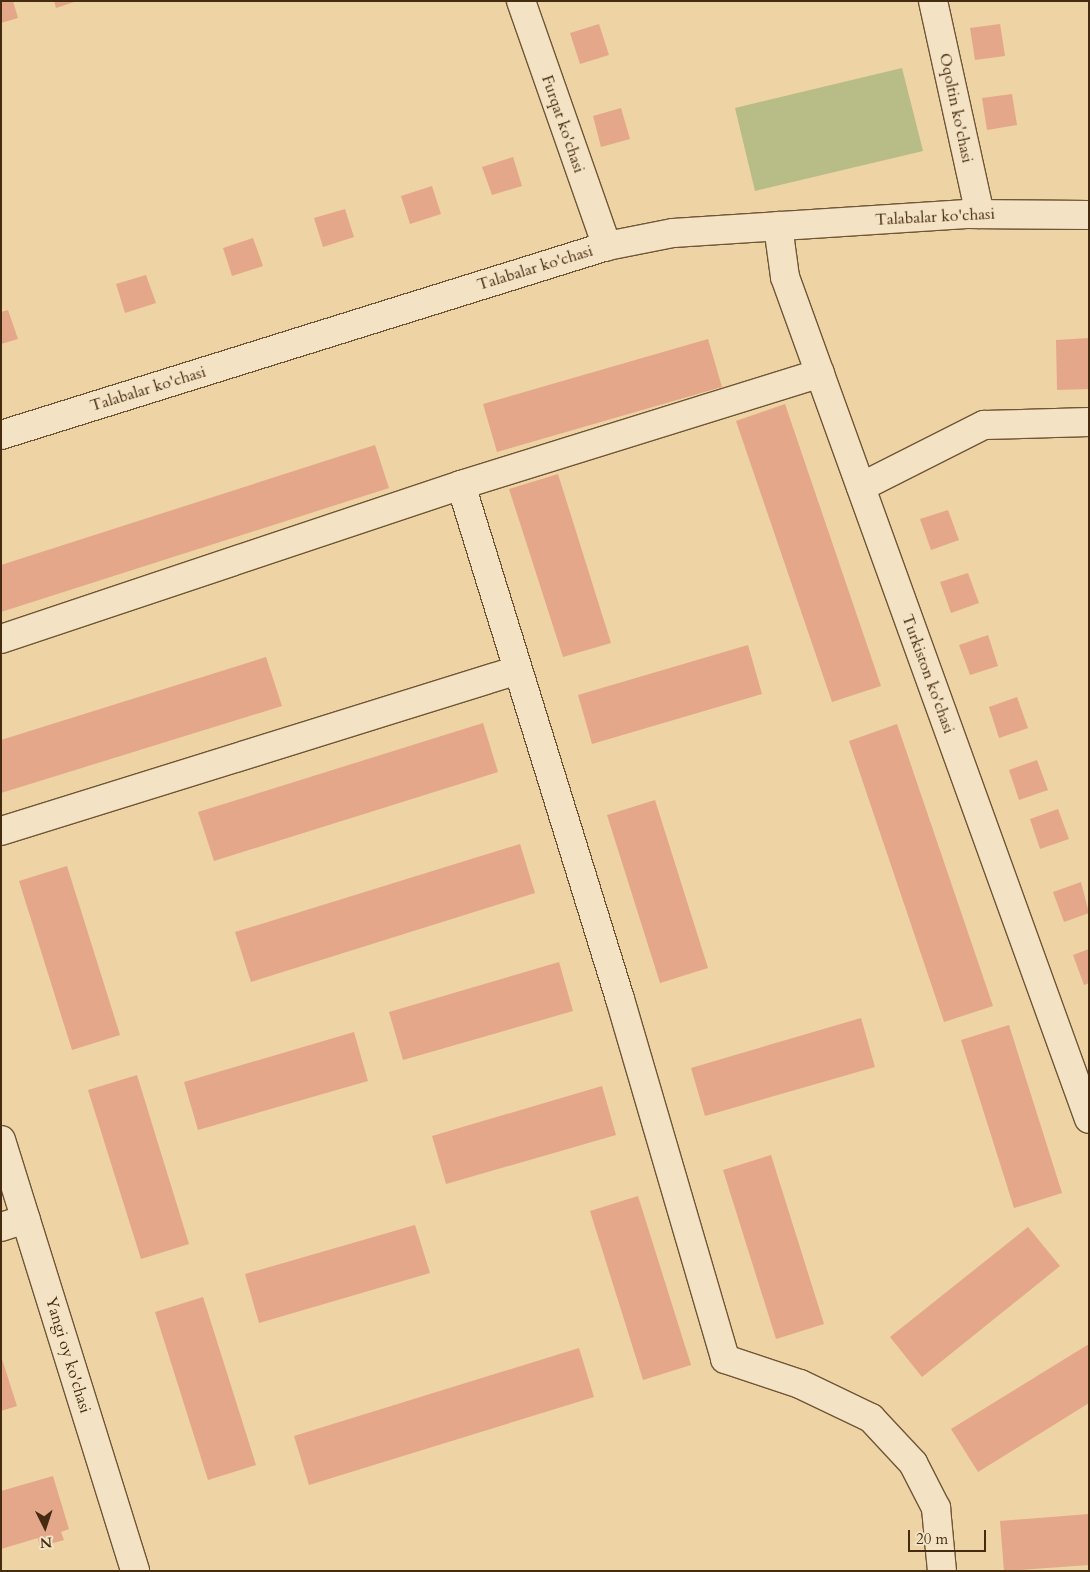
<!DOCTYPE html>
<html>
<head>
<meta charset="utf-8">
<style>
	body { margin:0 }
	#map { position:relative; width:1090px; height:1572px; overflow:hidden; background:#eed3a4; font-family:Cardo,serif }
	div>[style] { position:absolute }
	[style*='--x'] { left:calc(var(--x)*1px); top:calc(var(--y)*1px); width:calc(var(--w)*1px); rotate:calc(var(--a)*1deg) }
	.green>* { inset:0; background:#b8bc86 }
	.building>* { inset:0; background:#e5a789 }
	.roads { filter:drop-shadow(1px 0 #6f5636) drop-shadow(-1px 0 #6f5636) drop-shadow(0 1px #6f5636) drop-shadow(0 -1px #6f5636) }
	.street>* { height:28px; margin:-14px; padding:0 14px; transform-origin:14px; border-radius:14px; background:#f4e2c4 }
	.secondary>* { height:28px; margin:-14px; padding:0 14px; transform-origin:14px; border-radius:14px; background:#f4e2c4 }
	span { translate:-50% -50%; white-space:nowrap; text-align:center; line-height:1.15; -webkit-text-stroke:4.5px #f4e2c4; paint-order:stroke }
	.street-label { font-size:16px; color:#452c11 }
	.frame { position:absolute; inset:0; border:2px solid #452c11; pointer-events:none }
	.north { position:absolute; left:20px; top:1502px; width:50px; height:50px; -webkit-text-stroke:4px #f4e2c4; paint-order:stroke; rotate:176deg; font-size:14px; font-weight:700; line-height:20px; text-align:center; color:#452c11 }
	.north::after { content:''; display:block; margin:auto; width:18px; height:22px; background:#452c11; clip-path:polygon(50% 0,100% 100%,50% 72%,0 100%) }
	.scale { position:absolute; left:908px; top:1530px; width:78px; height:22px; box-sizing:border-box; border:2px solid #452c11; border-top:0; padding-left:6px; font-size:15px; line-height:18px; white-space:nowrap; color:#452c11; -webkit-text-stroke:4px #f4e2c4; paint-order:stroke }
</style>
</head>
<body>
<div id="map">
	<div class="green">
		<div style="clip-path:polygon(902px 68px,923px 151px,755px 191px,735px 108px)"></div>
	</div>
	<div class="building">
		<div style="clip-path:polygon(1px 1px,13px 1px,18px 18px,1px 23px)"></div>
		<div style="clip-path:polygon(54px 1px,74px 1px,74px 2px,56px 8px)"></div>
		<div style="clip-path:polygon(599px 24px,609px 55px,580px 64px,570px 33px)"></div>
		<div style="clip-path:polygon(1000px 24px,1005px 56px,975px 60px,970px 28px)"></div>
		<div style="clip-path:polygon(1012px 94px,1017px 125px,987px 130px,982px 98px)"></div>
		<div style="clip-path:polygon(621px 108px,630px 139px,601px 147px,593px 116px)"></div>
		<div style="clip-path:polygon(513px 157px,522px 186px,492px 195px,482px 167px)"></div>
		<div style="clip-path:polygon(432px 186px,441px 214px,410px 224px,401px 196px)"></div>
		<div style="clip-path:polygon(345px 209px,354px 237px,323px 247px,314px 218px)"></div>
		<div style="clip-path:polygon(253px 238px,263px 266px,232px 276px,223px 248px)"></div>
		<div style="clip-path:polygon(146px 275px,156px 303px,125px 313px,116px 284px)"></div>
		<div style="clip-path:polygon(8px 310px,18px 339px,1px 344px,1px 312px)"></div>
		<div style="clip-path:polygon(1089px 338px,1089px 389px,1057px 390px,1056px 340px)"></div>
		<div style="clip-path:polygon(708px 339px,722px 387px,497px 452px,483px 404px)"></div>
		<div style="clip-path:polygon(785px 404px,881px 686px,832px 702px,736px 421px)"></div>
		<div style="clip-path:polygon(375px 445px,389px 488px,1px 612px,1px 565px)"></div>
		<div style="clip-path:polygon(558px 474px,611px 643px,563px 657px,509px 489px)"></div>
		<div style="clip-path:polygon(948px 510px,959px 540px,931px 550px,920px 519px)"></div>
		<div style="clip-path:polygon(968px 573px,979px 603px,951px 613px,940px 582px)"></div>
		<div style="clip-path:polygon(988px 635px,998px 666px,970px 675px,959px 645px)"></div>
		<div style="clip-path:polygon(748px 645px,762px 694px,592px 744px,578px 695px)"></div>
		<div style="clip-path:polygon(266px 657px,282px 706px,1px 793px,1px 740px)"></div>
		<div style="clip-path:polygon(1017px 697px,1028px 728px,999px 738px,989px 707px)"></div>
		<div style="clip-path:polygon(483px 723px,498px 772px,214px 861px,198px 812px)"></div>
		<div style="clip-path:polygon(897px 724px,993px 1006px,944px 1022px,849px 741px)"></div>
		<div style="clip-path:polygon(1037px 760px,1048px 790px,1019px 800px,1009px 770px)"></div>
		<div style="clip-path:polygon(655px 800px,708px 968px,660px 983px,607px 815px)"></div>
		<div style="clip-path:polygon(1058px 809px,1069px 839px,1040px 849px,1030px 819px)"></div>
		<div style="clip-path:polygon(520px 844px,535px 893px,251px 982px,235px 932px)"></div>
		<div style="clip-path:polygon(67px 866px,120px 1035px,72px 1050px,19px 881px)"></div>
		<div style="clip-path:polygon(1081px 882px,1089px 913px,1064px 922px,1053px 892px)"></div>
		<div style="clip-path:polygon(1089px 949px,1089px 983px,1084px 985px,1073px 955px)"></div>
		<div style="clip-path:polygon(559px 962px,573px 1011px,403px 1060px,389px 1012px)"></div>
		<div style="clip-path:polygon(861px 1018px,875px 1067px,705px 1116px,691px 1068px)"></div>
		<div style="clip-path:polygon(1009px 1025px,1062px 1193px,1014px 1208px,961px 1040px)"></div>
		<div style="clip-path:polygon(354px 1032px,368px 1081px,198px 1130px,184px 1082px)"></div>
		<div style="clip-path:polygon(137px 1075px,189px 1244px,141px 1259px,88px 1090px)"></div>
		<div style="clip-path:polygon(602px 1086px,616px 1135px,446px 1184px,432px 1136px)"></div>
		<div style="clip-path:polygon(771px 1155px,824px 1324px,776px 1339px,723px 1170px)"></div>
		<div style="clip-path:polygon(638px 1196px,691px 1365px,643px 1380px,590px 1211px)"></div>
		<div style="clip-path:polygon(415px 1225px,430px 1273px,259px 1323px,245px 1274px)"></div>
		<div style="clip-path:polygon(1028px 1227px,1060px 1266px,922px 1377px,890px 1337px)"></div>
		<div style="clip-path:polygon(203px 1297px,256px 1465px,208px 1480px,155px 1312px)"></div>
		<div style="clip-path:polygon(1089px 1344px,1089px 1403px,978px 1472px,951px 1429px)"></div>
		<div style="clip-path:polygon(579px 1348px,594px 1397px,309px 1485px,294px 1436px)"></div>
		<div style="clip-path:polygon(1px 1356px,17px 1406px,1px 1411px)"></div>
		<div style="clip-path:polygon(53px 1476px,69px 1529px,61px 1532px,64px 1540px,40px 1547px,38px 1538px,1px 1549px,1px 1491px)"></div>
		<div style="clip-path:polygon(1089px 1514px,1089px 1565px,1004px 1571px,1000px 1521px)"></div>
	</div>
	<div class="roads">
		<div class="street">
			<div style="--x:521;--y:1;--w:260;--a:70.7"></div>
			<div style="--x:933;--y:1;--w:218;--a:77.6"></div>
			<div style="--x:778;--y:226;--w:51;--a:82.2"></div>
			<div style="--x:785;--y:277;--w:895;--a:70.15"></div>
			<div style="--x:461;--y:485;--w:538;--a:72.81"></div>
			<div style="--x:620;--y:999;--w:375;--a:73.7"></div>
			<div style="--x:725;--y:1359;--w:79;--a:18.4"></div>
			<div style="--x:800;--y:1384;--w:79;--a:25.6"></div>
			<div style="--x:871;--y:1418;--w:62;--a:47"></div>
			<div style="--x:913;--y:1463;--w:51;--a:62.9"></div>
			<div style="--x:936;--y:1508;--w:63;--a:84.6"></div>
			<div style="--x:861;--y:487;--w:138;--a:-26.8"></div>
			<div style="--x:984;--y:425;--w:105;--a:-1.6"></div>
			<div style="--x:1;--y:639;--w:485;--a:-18.5"></div>
			<div style="--x:461;--y:485;--w:376;--a:-17.3"></div>
			<div style="--x:1;--y:831;--w:541;--a:-17.3"></div>
			<div style="--x:1;--y:1227;--w:26;--a:-18"></div>
		</div>
		<div class="secondary">
			<div style="--x:1;--y:435;--w:635;--a:-17.32"></div>
			<div style="--x:607;--y:246;--w:67;--a:-11.1"></div>
			<div style="--x:673;--y:233;--w:294;--a:-3.7"></div>
			<div style="--x:966;--y:214;--w:123;--a:0.5"></div>
			<div style="--x:1;--y:1140;--w:451;--a:72.7"></div>
		</div>
	</div>
	<div class="street-label">
		<span style="left:956px;top:108px;rotate:78deg">Oqoltin ko'chasi</span>
		<span style="left:563px;top:124px;rotate:71deg">Furqat ko'chasi</span>
		<span style="left:935px;top:217px;rotate:-3deg">Talabalar ko'chasi</span>
		<span style="left:535px;top:268px;rotate:-17deg">Talabalar ko'chasi</span>
		<span style="left:148px;top:389px;rotate:-17deg">Talabalar ko'chasi</span>
		<span style="left:928px;top:674px;rotate:70deg">Turkiston ko'chasi</span>
		<span style="left:68px;top:1355px;rotate:73deg">Yangi oy ko'chasi</span>
	</div>
	<div class="frame"></div>
	<div class="north">N</div>
	<div class="scale">20 m</div>
</div>
</body>
</html>
